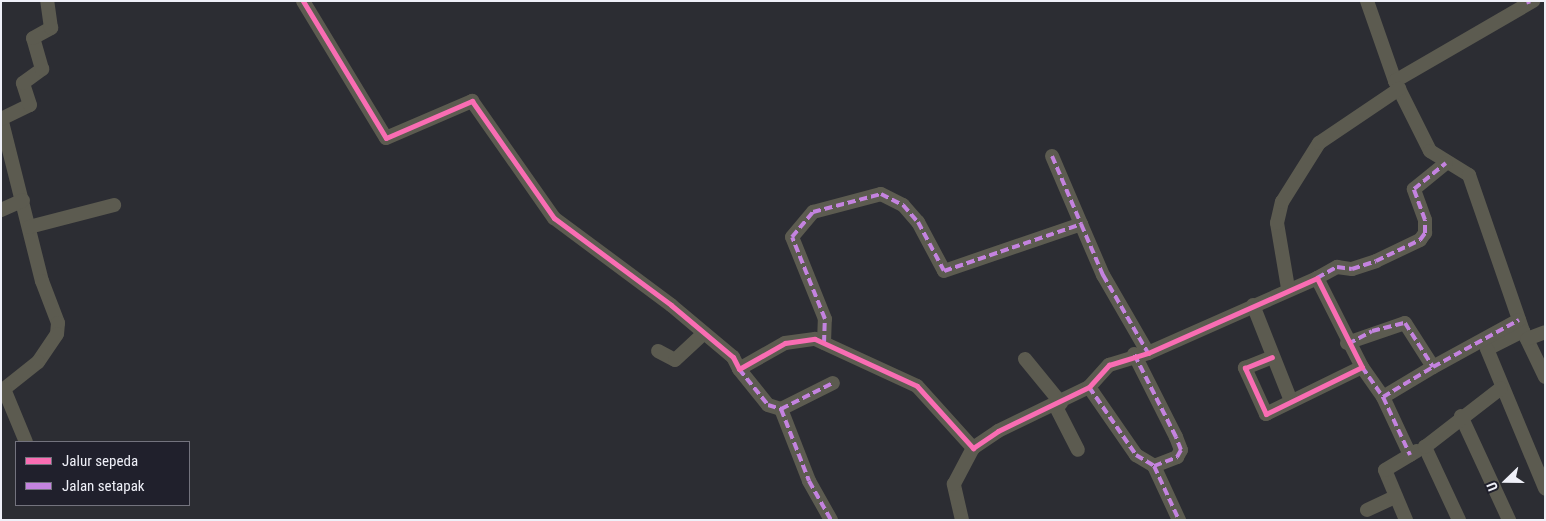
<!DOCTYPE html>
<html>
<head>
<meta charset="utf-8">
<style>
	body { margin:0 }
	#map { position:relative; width:1546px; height:521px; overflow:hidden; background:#2c2d33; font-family:"Roboto Condensed",sans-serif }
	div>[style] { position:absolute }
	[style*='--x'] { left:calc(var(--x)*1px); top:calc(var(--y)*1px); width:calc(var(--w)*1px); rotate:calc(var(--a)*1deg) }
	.street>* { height:14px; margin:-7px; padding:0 7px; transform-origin:7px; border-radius:7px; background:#5c5b50 }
	.quiet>* { height:4px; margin-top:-2px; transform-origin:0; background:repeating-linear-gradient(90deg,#c483df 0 8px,transparent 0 12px) }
	.cycleway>* { height:5px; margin:-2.5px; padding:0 2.5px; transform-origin:2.5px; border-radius:2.5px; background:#f96db3 }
	span { translate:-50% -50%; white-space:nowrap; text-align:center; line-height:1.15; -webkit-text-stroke:4px #20202c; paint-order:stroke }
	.frame { position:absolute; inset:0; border:2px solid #eff0f8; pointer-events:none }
	.legend { position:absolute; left:15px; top:441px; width:175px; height:65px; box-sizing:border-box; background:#20202c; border:1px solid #73737e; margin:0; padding:6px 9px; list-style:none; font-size:15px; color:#eff0f8 }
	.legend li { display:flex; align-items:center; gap:10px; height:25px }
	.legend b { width:25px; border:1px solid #73737e }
	.north { position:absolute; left:1481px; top:456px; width:50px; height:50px; -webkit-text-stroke:4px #20202c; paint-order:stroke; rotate:248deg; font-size:14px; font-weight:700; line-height:20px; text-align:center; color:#eff0f8 }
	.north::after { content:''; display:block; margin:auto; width:18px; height:22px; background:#eff0f8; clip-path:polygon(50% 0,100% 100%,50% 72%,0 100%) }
</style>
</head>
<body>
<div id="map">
	<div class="street">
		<div style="--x:303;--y:1;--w:160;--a:58.8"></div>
		<div style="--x:386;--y:138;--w:94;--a:-23.3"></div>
		<div style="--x:472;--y:101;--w:143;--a:55"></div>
		<div style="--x:554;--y:218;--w:146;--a:36.6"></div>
		<div style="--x:671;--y:305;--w:81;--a:40"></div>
		<div style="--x:733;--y:357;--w:13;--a:63"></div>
		<div style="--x:739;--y:369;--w:53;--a:-29.5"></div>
		<div style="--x:785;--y:343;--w:30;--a:-8"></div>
		<div style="--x:815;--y:339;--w:112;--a:24.7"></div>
		<div style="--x:917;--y:386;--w:84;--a:47.9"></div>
		<div style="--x:973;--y:448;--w:30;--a:-34"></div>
		<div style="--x:998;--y:431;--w:101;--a:-25.8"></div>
		<div style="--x:1089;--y:387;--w:30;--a:-48"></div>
		<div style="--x:1109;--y:365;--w:41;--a:-17.1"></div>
		<div style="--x:1148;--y:353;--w:185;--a:-23.9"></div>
		<div style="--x:1317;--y:278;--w:100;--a:63.2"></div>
		<div style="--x:1362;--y:367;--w:107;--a:153.9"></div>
		<div style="--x:1266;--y:414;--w:51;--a:-114.5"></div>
		<div style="--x:1245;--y:368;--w:29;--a:-22"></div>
		<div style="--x:1367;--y:1;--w:85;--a:70.7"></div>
		<div style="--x:1395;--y:81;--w:78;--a:63.4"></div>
		<div style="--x:1430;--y:151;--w:46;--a:31.6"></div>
		<div style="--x:1469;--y:175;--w:165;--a:70.9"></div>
		<div style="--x:1523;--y:331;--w:51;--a:64.4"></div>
		<div style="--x:1395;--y:81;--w:160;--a:-30.1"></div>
		<div style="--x:1;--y:118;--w:168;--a:75.9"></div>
		<div style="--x:42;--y:281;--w:45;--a:69.1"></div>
		<div style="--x:58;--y:323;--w:11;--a:95"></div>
		<div style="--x:57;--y:334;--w:34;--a:124"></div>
		<div style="--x:38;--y:362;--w:43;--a:141.5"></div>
		<div style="--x:4;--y:389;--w:57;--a:67.5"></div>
		<div style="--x:1;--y:119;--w:32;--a:-26"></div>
		<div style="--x:30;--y:105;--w:23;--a:-108"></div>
		<div style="--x:23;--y:83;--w:24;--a:-36"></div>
		<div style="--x:42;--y:69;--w:32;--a:-106"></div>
		<div style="--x:33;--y:38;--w:21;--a:-29"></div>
		<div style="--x:51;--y:28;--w:27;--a:-98"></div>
		<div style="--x:1052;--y:156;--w:74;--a:66.9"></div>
		<div style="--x:1;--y:210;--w:24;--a:-24"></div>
		<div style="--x:29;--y:227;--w:88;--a:-14.5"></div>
		<div style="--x:1317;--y:278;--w:23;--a:-29"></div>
		<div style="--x:1337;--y:267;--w:15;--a:8"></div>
		<div style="--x:1352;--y:269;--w:25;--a:-18"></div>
		<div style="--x:1376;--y:261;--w:49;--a:-25.5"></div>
		<div style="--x:1420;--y:240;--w:9;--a:-54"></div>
		<div style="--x:1425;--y:233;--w:13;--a:-90"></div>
		<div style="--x:1425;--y:220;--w:33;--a:-110"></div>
		<div style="--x:1414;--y:189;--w:41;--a:-39.1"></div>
		<div style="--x:1288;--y:288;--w:66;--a:-99.6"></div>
		<div style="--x:1277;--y:223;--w:22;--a:-77"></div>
		<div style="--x:1282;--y:202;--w:70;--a:-57.9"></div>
		<div style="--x:1319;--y:143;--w:97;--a:-34"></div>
		<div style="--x:1253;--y:305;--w:103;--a:68.4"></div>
		<div style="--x:1523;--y:331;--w:40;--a:153.4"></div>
		<div style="--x:1487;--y:349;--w:151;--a:67.4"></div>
		<div style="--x:1527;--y:339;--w:19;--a:-21"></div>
		<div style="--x:824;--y:343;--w:24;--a:-88"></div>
		<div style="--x:825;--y:319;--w:88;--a:-111.9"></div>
		<div style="--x:792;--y:237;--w:33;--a:-50"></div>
		<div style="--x:813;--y:212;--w:70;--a:-14.8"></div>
		<div style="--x:881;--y:194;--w:25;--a:27"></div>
		<div style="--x:903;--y:205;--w:23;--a:49"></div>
		<div style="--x:918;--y:222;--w:55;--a:62"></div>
		<div style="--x:944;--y:271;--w:145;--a:-18.9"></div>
		<div style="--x:1081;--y:224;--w:56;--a:66.7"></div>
		<div style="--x:1103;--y:275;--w:90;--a:60"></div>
		<div style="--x:1347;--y:343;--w:61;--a:-19"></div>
		<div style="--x:1405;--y:323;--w:52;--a:57.5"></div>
		<div style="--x:1433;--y:367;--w:98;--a:-28.7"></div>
		<div style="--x:658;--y:351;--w:19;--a:28"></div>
		<div style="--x:675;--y:360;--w:37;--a:-43"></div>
		<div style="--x:1025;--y:359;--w:57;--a:50.7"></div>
		<div style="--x:1362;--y:367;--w:37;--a:55"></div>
		<div style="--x:1383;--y:397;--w:64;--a:65"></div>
		<div style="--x:739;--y:369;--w:46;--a:51.1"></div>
		<div style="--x:768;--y:405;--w:14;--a:17"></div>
		<div style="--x:781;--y:409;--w:58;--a:-26.6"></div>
		<div style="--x:1089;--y:387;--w:83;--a:55.3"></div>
		<div style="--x:1136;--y:455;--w:21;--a:31"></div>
		<div style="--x:1154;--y:466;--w:25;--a:-21"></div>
		<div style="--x:1177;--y:457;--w:8;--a:-60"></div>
		<div style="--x:1181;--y:450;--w:14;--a:-111"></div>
		<div style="--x:1176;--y:437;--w:93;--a:-116.8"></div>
		<div style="--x:1383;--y:397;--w:58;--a:-31"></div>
		<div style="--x:1056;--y:407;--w:48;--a:62.9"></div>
		<div style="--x:781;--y:409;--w:77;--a:68.7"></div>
		<div style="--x:809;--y:481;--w:45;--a:60.6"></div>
		<div style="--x:1461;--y:416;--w:115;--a:65.2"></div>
		<div style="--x:1154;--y:466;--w:60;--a:65.2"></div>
		<div style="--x:1367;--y:510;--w:31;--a:-25"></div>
		<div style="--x:962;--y:520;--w:37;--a:-103"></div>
		<div style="--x:954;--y:484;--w:41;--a:-62.2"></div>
		<div style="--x:1406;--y:520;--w:54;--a:-112.8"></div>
		<div style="--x:1385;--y:470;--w:37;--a:-31"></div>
		<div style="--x:1459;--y:520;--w:81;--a:-115"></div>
		<div style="--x:1425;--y:447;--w:96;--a:-37.8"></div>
	</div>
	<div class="quiet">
		<div style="--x:1528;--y:1;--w:3;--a:72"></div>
		<div style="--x:1052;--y:156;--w:74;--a:66.9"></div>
		<div style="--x:1317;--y:278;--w:23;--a:-29"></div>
		<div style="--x:1337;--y:267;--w:15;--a:8"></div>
		<div style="--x:1352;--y:269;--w:25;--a:-18"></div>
		<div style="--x:1376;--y:261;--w:49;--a:-25.5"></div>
		<div style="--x:1420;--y:240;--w:9;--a:-54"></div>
		<div style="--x:1425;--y:233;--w:13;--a:-90"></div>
		<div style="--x:1425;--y:220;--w:33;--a:-110"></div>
		<div style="--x:1414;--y:189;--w:41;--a:-39.1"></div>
		<div style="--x:824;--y:343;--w:24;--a:-88"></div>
		<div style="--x:825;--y:319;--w:88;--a:-111.9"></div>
		<div style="--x:792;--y:237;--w:33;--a:-50"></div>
		<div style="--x:813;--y:212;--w:70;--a:-14.8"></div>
		<div style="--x:881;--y:194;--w:25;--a:27"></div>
		<div style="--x:903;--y:205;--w:23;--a:49"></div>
		<div style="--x:918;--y:222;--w:55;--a:62"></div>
		<div style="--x:944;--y:271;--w:145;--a:-18.9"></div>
		<div style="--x:1081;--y:224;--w:56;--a:66.7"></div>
		<div style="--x:1103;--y:275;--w:90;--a:60"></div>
		<div style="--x:1348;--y:344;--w:27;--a:-28"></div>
		<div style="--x:1372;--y:331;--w:34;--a:-14"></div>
		<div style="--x:1405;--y:323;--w:52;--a:57.5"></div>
		<div style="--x:1433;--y:367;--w:98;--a:-28.7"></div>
		<div style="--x:1362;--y:367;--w:37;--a:55"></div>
		<div style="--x:1383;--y:397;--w:64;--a:65"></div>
		<div style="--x:739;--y:369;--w:46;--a:51.1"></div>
		<div style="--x:768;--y:405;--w:14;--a:17"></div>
		<div style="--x:781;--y:409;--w:58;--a:-26.6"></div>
		<div style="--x:1089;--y:387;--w:83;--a:55.3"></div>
		<div style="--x:1136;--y:455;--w:21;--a:31"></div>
		<div style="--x:1154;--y:466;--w:25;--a:-21"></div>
		<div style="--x:1177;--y:457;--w:8;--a:-60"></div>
		<div style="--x:1181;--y:450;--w:14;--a:-111"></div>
		<div style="--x:1176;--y:437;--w:93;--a:-116.8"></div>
		<div style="--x:1383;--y:397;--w:58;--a:-31"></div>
		<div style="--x:781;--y:409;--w:77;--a:68.7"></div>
		<div style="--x:809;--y:481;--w:45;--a:60.6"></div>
		<div style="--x:1154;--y:466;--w:60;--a:65.2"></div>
	</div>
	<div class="cycleway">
		<div style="--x:303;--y:1;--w:160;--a:58.8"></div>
		<div style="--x:386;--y:138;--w:94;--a:-23.3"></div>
		<div style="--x:472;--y:101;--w:143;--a:55"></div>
		<div style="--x:554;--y:218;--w:146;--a:36.6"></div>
		<div style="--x:671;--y:305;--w:81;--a:40"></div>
		<div style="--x:733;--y:357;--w:13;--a:63"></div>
		<div style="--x:739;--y:369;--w:53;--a:-29.5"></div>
		<div style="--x:785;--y:343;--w:30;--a:-8"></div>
		<div style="--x:815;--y:339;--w:112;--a:24.7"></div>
		<div style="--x:917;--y:386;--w:84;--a:47.9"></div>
		<div style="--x:973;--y:448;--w:30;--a:-34"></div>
		<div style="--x:998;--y:431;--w:101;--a:-25.8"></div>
		<div style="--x:1089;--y:387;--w:30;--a:-48"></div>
		<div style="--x:1109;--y:365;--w:41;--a:-17.1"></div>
		<div style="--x:1148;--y:353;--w:185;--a:-23.9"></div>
		<div style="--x:1317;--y:278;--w:100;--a:63.2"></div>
		<div style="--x:1362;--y:367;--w:107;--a:153.9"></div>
		<div style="--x:1266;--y:414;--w:51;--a:-114.5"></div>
		<div style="--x:1245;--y:368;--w:29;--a:-22"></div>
	</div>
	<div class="frame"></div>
	<ul class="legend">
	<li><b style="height:6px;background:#f96db3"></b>Jalur sepeda</li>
	<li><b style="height:6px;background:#c483df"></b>Jalan setapak</li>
	</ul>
	<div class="north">U</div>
</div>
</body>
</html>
